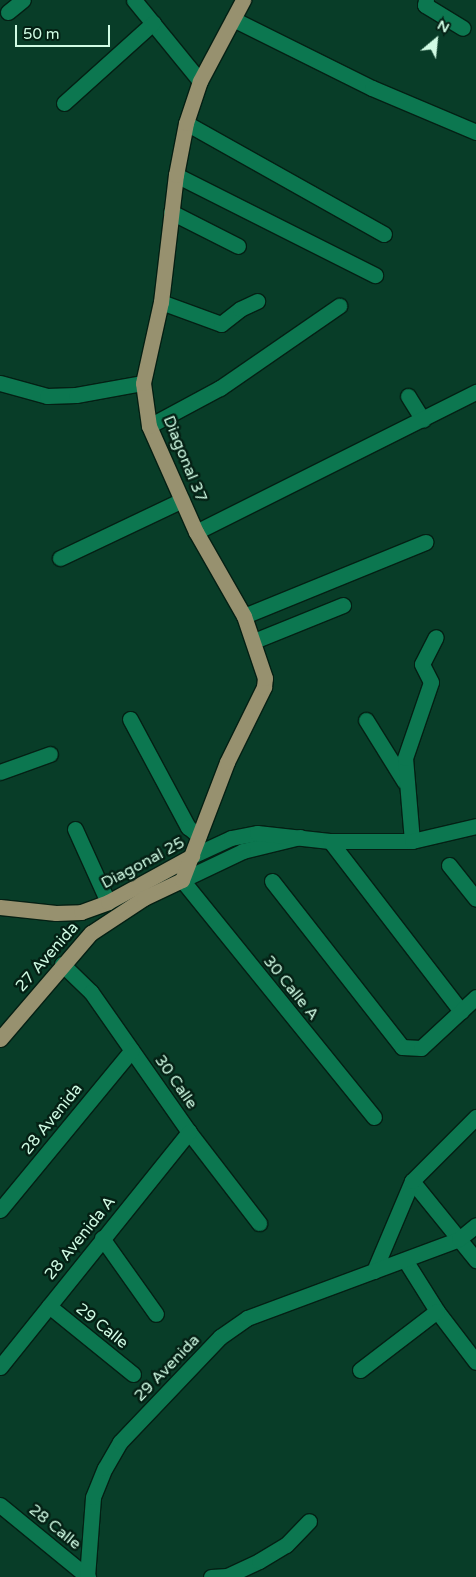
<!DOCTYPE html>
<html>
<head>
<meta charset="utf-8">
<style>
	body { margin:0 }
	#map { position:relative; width:476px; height:1577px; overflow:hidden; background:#083d28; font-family:"Varela Round",sans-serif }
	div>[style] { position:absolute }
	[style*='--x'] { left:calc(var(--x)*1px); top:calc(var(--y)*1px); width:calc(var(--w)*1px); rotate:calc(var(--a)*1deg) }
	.roads { filter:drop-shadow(1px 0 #042014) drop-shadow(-1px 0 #042014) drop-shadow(0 1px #042014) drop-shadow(0 -1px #042014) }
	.minor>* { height:15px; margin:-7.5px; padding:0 7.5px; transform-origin:7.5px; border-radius:7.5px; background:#0c7750 }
	.major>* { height:15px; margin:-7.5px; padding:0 7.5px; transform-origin:7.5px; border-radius:7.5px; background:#97916f }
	span { translate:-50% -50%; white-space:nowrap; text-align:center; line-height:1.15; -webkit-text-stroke:5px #042014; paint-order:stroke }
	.street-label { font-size:16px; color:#d0fbe4 }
	.north { position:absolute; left:411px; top:15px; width:50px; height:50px; -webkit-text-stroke:4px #042014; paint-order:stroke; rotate:28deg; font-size:14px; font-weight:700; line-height:20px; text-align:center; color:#d0fbe4 }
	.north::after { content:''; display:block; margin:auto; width:18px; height:22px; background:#d0fbe4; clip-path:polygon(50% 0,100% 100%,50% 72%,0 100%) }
	.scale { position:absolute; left:15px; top:25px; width:95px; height:22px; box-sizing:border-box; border:2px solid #d0fbe4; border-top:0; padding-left:6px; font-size:15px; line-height:18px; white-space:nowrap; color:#d0fbe4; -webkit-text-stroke:4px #042014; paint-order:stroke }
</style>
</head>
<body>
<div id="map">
	<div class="roads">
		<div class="minor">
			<div style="--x:134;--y:0;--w:104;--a:50.8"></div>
			<div style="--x:426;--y:0;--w:5;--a:101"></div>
			<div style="--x:425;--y:5;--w:44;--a:31.2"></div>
			<div style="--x:8;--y:12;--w:19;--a:-39"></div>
			<div style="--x:233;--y:19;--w:155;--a:26.4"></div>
			<div style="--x:372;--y:88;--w:113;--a:22.9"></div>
			<div style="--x:64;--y:103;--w:120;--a:-42"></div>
			<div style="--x:186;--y:123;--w:227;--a:29.3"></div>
			<div style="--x:176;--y:175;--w:223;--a:26.7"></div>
			<div style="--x:171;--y:212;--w:75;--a:26.9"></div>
			<div style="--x:161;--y:302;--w:64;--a:20.1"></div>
			<div style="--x:221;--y:324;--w:24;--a:-38"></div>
			<div style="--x:240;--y:309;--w:19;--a:-25"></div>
			<div style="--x:0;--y:383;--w:49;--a:15.5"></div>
			<div style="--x:47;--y:396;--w:29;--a:-2"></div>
			<div style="--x:76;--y:395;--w:68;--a:-10.2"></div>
			<div style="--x:408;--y:396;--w:28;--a:58"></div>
			<div style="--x:149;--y:426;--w:81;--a:-28.2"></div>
			<div style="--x:220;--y:388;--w:145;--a:-34.6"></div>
			<div style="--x:196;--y:532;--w:313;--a:-26.6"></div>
			<div style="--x:60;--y:558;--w:135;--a:-25.4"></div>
			<div style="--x:244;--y:616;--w:196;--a:-22.2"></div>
			<div style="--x:254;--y:641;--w:96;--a:-22"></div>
			<div style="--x:130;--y:719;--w:123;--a:61.8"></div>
			<div style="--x:188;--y:827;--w:14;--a:39"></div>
			<div style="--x:366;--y:720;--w:72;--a:58.1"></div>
			<div style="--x:0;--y:772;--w:53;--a:-19.8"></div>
			<div style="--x:75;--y:829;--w:80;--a:65.7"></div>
			<div style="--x:300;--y:837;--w:59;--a:166.2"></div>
			<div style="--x:243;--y:851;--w:68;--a:154.6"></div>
			<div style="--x:182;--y:880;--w:305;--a:51"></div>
			<div style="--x:330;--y:841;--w:215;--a:52.4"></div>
			<div style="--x:412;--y:841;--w:83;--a:-94.8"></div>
			<div style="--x:405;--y:758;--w:80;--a:-71.1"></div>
			<div style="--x:431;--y:682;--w:20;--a:-117"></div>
			<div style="--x:422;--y:664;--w:30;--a:-63"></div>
			<div style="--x:192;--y:856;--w:43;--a:-24.8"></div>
			<div style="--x:231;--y:838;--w:26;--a:-11"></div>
			<div style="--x:257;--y:833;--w:73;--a:6.3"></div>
			<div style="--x:330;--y:841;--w:82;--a:0"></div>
			<div style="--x:412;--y:841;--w:66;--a:-13.2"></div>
			<div style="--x:449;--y:865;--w:43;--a:51.5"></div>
			<div style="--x:272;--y:881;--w:211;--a:51.9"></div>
			<div style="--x:402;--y:1047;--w:19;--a:3"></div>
			<div style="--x:421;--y:1048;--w:75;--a:-42.8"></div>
			<div style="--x:62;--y:964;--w:40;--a:44"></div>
			<div style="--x:91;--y:992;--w:171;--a:55"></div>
			<div style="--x:189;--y:1132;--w:115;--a:52.4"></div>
			<div style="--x:412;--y:1181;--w:102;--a:51"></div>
			<div style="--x:0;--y:1210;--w:207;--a:-50.5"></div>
			<div style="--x:102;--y:1238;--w:93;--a:54.6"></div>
			<div style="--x:405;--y:1260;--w:60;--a:57.9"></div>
			<div style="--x:437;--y:1311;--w:64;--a:52.6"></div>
			<div style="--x:374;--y:1271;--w:98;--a:-67.1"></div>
			<div style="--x:412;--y:1181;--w:91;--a:-45"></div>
			<div style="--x:49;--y:1306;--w:108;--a:39"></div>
			<div style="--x:0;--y:1367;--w:302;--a:-51.2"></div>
			<div style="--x:360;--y:1370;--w:97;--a:-37.5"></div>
			<div style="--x:0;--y:1505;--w:114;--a:39.3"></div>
			<div style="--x:87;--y:1577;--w:80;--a:-85.7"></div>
			<div style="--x:93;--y:1497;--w:31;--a:-68"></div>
			<div style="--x:105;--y:1468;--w:30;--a:-60"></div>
			<div style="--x:120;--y:1442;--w:145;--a:-46.4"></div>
			<div style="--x:220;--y:1337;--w:33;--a:-35"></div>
			<div style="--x:247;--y:1318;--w:226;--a:-20.4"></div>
			<div style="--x:459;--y:1239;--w:22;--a:-39"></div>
			<div style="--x:211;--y:1577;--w:16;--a:-4"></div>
			<div style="--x:227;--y:1576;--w:35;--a:-25"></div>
			<div style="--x:259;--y:1561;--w:31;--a:-31"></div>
			<div style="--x:286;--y:1545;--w:33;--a:-46"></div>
		</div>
		<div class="major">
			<div style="--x:0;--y:907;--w:56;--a:6.1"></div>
			<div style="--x:56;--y:913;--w:25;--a:-2"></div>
			<div style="--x:81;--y:912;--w:29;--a:-20"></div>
			<div style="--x:108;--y:902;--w:96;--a:-28.7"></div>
			<div style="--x:0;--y:1039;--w:140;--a:-49.4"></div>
			<div style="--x:91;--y:933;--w:64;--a:-33.4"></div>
			<div style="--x:144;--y:898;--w:42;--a:-25.3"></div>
			<div style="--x:182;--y:880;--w:126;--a:-69.1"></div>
			<div style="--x:227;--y:762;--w:84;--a:-63.7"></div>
			<div style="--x:264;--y:687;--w:9;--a:-84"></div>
			<div style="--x:265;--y:678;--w:65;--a:-108.7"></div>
			<div style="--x:244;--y:616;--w:97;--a:-119.7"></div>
			<div style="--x:196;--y:532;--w:116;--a:-113.9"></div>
			<div style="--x:149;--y:426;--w:43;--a:-97.9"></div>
			<div style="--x:143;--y:383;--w:83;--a:-77.5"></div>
			<div style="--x:161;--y:302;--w:128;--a:-83.3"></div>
			<div style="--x:176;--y:175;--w:53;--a:-79.1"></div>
			<div style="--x:186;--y:123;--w:44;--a:-71.6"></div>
			<div style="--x:200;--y:81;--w:92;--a:-62"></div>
		</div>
	</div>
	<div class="street-label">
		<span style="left:185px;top:459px;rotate:68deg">Diagonal 37</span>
		<span style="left:143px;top:863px;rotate:-28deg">Diagonal 25</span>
		<span style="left:47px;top:957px;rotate:-49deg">27 Avenida</span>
		<span style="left:291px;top:988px;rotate:51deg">30 Calle A</span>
		<span style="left:176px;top:1082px;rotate:55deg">30 Calle</span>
		<span style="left:52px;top:1119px;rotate:-51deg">28 Avenida</span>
		<span style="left:80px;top:1238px;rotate:-51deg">28 Avenida A</span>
		<span style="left:102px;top:1326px;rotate:39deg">29 Calle</span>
		<span style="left:167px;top:1368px;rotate:-46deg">29 Avenida</span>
		<span style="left:55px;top:1527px;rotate:39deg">28 Calle</span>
	</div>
	<div class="north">N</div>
	<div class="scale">50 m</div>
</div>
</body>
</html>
